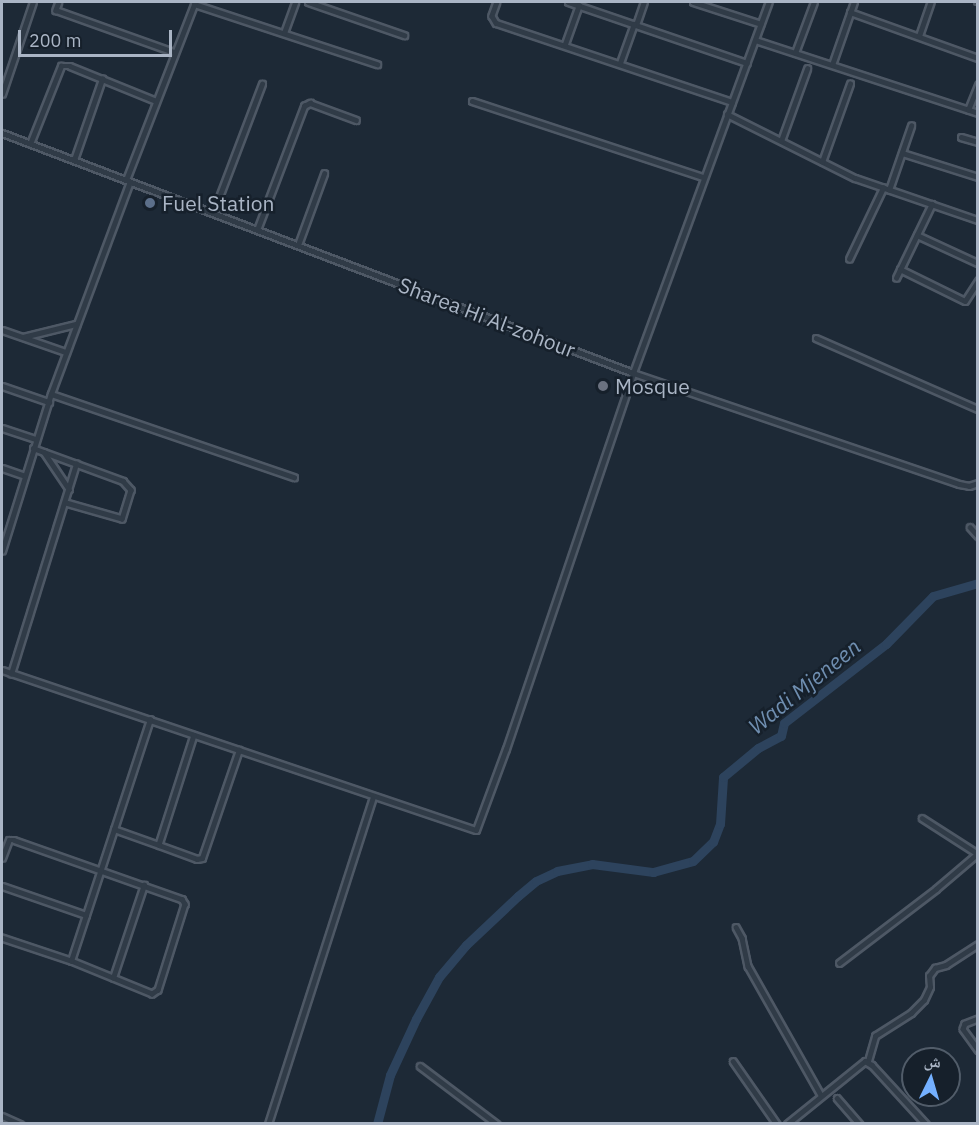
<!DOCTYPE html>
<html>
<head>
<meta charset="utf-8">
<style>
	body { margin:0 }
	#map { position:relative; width:979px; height:1125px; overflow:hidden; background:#1d2936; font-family:"IBM Plex Sans","Noto Naskh Arabic",sans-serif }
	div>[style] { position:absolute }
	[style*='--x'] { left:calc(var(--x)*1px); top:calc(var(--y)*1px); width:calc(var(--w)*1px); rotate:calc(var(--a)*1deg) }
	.river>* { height:9px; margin:-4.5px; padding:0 4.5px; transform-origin:4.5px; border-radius:4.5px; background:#2d435d }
	.roads { filter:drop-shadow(2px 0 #4e5865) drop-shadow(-2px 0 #4e5865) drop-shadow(0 2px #4e5865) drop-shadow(0 -2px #4e5865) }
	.minor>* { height:4.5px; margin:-2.25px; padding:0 2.25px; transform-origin:2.25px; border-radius:2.25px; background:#303b47 }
	.tertiary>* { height:5px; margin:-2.5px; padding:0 2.5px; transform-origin:2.5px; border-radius:2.5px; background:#303b47 }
	.dots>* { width:16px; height:16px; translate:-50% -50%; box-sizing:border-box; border:3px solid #16202b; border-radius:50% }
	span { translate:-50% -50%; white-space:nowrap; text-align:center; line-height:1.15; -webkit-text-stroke:5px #16202b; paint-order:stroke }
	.poi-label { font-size:21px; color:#aab5c5 }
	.left { translate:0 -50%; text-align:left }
	.street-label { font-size:21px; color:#aab5c5 }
	.water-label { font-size:22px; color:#6f8eb0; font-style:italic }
	.frame { position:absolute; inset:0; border:3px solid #aab5c5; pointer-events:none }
	.north { position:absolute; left:901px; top:1047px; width:60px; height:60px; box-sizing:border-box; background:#16202b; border:2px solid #515c69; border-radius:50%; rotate:5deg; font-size:16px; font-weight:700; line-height:24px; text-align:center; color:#aab5c5 }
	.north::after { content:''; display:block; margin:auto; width:21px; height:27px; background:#74b0ff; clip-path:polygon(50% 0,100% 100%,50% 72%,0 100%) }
	.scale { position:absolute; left:18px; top:30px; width:154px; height:27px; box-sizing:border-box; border:3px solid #aab5c5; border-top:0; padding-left:8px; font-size:18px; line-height:21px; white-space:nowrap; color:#aab5c5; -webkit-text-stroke:4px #16202b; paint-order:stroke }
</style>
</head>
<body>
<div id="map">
	<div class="river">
		<div style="--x:377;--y:1124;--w:51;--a:-75.1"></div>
		<div style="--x:390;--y:1075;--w:62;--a:-65.1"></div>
		<div style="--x:416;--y:1019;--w:48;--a:-61.3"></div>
		<div style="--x:439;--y:977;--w:42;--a:-49.8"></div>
		<div style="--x:466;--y:945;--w:71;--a:-43.3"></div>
		<div style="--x:518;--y:896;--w:23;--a:-40"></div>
		<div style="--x:536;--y:881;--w:23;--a:-25"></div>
		<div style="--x:557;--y:871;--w:36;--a:-11"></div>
		<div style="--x:592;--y:864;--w:62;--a:7.5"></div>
		<div style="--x:653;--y:872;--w:41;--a:-15.4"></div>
		<div style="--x:693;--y:861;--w:28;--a:-44"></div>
		<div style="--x:713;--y:842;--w:19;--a:-69"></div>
		<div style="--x:720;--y:824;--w:47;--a:-86.3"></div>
		<div style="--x:723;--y:777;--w:45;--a:-39.6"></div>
		<div style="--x:758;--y:748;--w:26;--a:-28"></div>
		<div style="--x:781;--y:736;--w:13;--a:-77"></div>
		<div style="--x:784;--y:723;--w:129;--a:-37.8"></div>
		<div style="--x:886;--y:644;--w:67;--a:-45.6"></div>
		<div style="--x:933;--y:596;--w:47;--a:-16.1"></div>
	</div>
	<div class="roads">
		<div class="minor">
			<div style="--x:59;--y:2;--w:9;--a:111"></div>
			<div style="--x:56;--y:10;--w:125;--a:19.6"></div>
			<div style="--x:308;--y:2;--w:102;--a:19"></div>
			<div style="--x:497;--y:2;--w:15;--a:110"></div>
			<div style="--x:492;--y:16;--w:8;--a:60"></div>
			<div style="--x:496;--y:23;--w:249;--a:18.5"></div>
			<div style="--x:568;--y:2;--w:189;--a:18.8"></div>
			<div style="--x:693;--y:2;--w:71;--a:17.9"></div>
			<div style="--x:977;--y:2;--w:1;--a:0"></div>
			<div style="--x:194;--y:4;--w:193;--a:18.2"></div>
			<div style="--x:850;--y:12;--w:136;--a:19.8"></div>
			<div style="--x:636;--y:25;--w:24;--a:-71"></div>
			<div style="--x:284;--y:33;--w:33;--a:-70"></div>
			<div style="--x:919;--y:36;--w:36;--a:-71"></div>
			<div style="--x:755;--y:40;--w:235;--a:18.1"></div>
			<div style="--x:565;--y:44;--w:41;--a:-70.3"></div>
			<div style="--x:795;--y:53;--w:54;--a:-69.6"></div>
			<div style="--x:620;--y:63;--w:41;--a:-70.3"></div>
			<div style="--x:832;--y:65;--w:67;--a:-70.8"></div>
			<div style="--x:2;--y:94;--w:97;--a:-71.4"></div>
			<div style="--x:472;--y:101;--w:243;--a:18.2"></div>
			<div style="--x:968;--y:110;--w:27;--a:-68"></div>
			<div style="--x:727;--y:114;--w:143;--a:26.6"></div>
			<div style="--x:855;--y:178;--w:130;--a:18.9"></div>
			<div style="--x:961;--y:137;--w:18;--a:16"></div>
			<div style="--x:781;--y:141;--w:77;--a:-70.1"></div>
			<div style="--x:30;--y:144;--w:84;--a:-68.3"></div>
			<div style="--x:61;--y:66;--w:9;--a:0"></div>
			<div style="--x:70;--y:66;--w:93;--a:22.1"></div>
			<div style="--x:902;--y:153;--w:80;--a:17.5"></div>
			<div style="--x:74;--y:160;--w:86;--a:-70.9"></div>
			<div style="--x:822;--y:162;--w:83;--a:-70.3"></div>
			<div style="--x:126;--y:180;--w:191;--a:-68.8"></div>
			<div style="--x:889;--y:190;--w:68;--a:-71"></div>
			<div style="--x:213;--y:213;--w:138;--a:-69.2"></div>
			<div style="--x:257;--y:230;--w:133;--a:-69.2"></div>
			<div style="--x:304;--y:106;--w:7;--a:-27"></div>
			<div style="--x:310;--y:103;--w:49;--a:20.3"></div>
			<div style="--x:917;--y:235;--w:67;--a:24.7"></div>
			<div style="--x:298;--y:245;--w:76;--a:-69.9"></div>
			<div style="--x:849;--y:259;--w:79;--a:-64.4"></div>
			<div style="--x:900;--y:269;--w:72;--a:26.2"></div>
			<div style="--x:965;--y:301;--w:24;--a:-57"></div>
			<div style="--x:896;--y:278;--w:82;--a:-64.1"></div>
			<div style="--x:2;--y:330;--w:68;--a:19"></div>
			<div style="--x:23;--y:337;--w:55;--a:-13.8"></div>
			<div style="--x:816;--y:338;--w:177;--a:23.7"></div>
			<div style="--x:2;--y:386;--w:50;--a:18.8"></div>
			<div style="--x:51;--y:394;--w:257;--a:18.9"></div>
			<div style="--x:2;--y:428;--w:36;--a:18"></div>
			<div style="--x:33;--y:448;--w:96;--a:20.1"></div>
			<div style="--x:123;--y:481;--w:12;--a:48"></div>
			<div style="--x:131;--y:490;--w:30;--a:107"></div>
			<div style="--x:122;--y:519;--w:58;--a:-164.1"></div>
			<div style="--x:44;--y:452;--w:45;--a:56"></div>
			<div style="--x:2;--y:468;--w:24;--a:19"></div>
			<div style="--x:970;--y:527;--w:12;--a:48"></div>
			<div style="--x:2;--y:551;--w:164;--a:-72.7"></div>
			<div style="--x:51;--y:394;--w:226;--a:-69.6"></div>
			<div style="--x:2;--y:670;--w:500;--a:18.65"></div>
			<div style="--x:476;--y:830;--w:86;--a:-69.7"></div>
			<div style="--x:506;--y:749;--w:397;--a:-71.3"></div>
			<div style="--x:633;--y:373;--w:395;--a:-69.9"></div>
			<div style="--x:11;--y:674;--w:220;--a:-72.8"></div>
			<div style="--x:194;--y:735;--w:115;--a:107.7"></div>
			<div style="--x:159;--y:845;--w:40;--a:20.2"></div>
			<div style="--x:197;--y:859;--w:5;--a:-11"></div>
			<div style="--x:202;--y:858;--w:114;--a:-71.1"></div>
			<div style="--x:922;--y:818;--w:67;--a:32.7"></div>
			<div style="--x:114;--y:829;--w:48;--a:19.6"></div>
			<div style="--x:2;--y:858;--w:19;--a:-69"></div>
			<div style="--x:9;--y:840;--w:5;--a:0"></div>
			<div style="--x:14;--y:840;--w:178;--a:19.4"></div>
			<div style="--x:182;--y:899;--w:6;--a:59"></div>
			<div style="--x:185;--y:904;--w:90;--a:107.4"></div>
			<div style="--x:158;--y:990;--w:7;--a:146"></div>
			<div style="--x:152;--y:994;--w:87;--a:-157.8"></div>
			<div style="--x:71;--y:961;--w:73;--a:-161.6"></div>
			<div style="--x:2;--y:886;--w:89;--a:19"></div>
			<div style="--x:736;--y:927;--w:13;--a:61"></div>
			<div style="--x:742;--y:938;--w:29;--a:78"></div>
			<div style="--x:748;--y:966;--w:148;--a:60.5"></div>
			<div style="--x:71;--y:961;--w:254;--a:-71.9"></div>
			<div style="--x:839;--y:963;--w:122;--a:-37.3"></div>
			<div style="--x:936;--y:889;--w:54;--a:-40.5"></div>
			<div style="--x:113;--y:978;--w:98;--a:-71.6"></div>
			<div style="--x:978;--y:1019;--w:14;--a:159"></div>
			<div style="--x:965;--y:1024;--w:5;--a:112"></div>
			<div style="--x:963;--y:1029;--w:26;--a:54"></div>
			<div style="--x:733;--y:1061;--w:77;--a:55.1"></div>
			<div style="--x:868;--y:1061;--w:26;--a:-74"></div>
			<div style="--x:875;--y:1036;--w:43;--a:-32.6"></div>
			<div style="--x:911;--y:1013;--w:18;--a:-45"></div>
			<div style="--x:924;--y:1000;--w:14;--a:-65"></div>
			<div style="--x:930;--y:987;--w:11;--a:-95"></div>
			<div style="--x:929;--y:976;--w:10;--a:-53"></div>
			<div style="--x:935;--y:968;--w:11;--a:-15"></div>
			<div style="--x:946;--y:965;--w:38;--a:-33"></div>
			<div style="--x:420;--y:1066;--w:96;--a:37"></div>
			<div style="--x:837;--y:1098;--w:35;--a:49"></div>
			<div style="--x:2;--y:1116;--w:20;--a:24"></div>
			<div style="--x:268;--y:1124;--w:344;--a:-72.2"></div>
			<div style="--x:787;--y:1124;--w:100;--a:-38.9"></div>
			<div style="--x:865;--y:1061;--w:8;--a:30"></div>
			<div style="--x:872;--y:1065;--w:80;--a:47.5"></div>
		</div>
		<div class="tertiary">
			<div style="--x:2;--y:133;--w:675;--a:20.82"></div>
			<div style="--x:633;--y:373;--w:344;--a:18.8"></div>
			<div style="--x:959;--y:484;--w:10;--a:11"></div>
			<div style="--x:969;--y:486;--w:9;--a:-18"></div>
		</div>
	</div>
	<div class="dots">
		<div style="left:150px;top:203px;background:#5c6f8a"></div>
		<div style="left:603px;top:386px;background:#6b7280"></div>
	</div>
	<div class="poi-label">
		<span class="left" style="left:162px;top:203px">Fuel Station</span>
		<span class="left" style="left:615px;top:386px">Mosque</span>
	</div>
	<div class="street-label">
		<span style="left:487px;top:317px;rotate:21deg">Sharea Hi Al-zohour</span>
	</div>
	<div class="water-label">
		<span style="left:804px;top:686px;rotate:-39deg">Wadi Mjeneen</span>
	</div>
	<div class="frame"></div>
	<div class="north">ش</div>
	<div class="scale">200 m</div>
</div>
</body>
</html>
